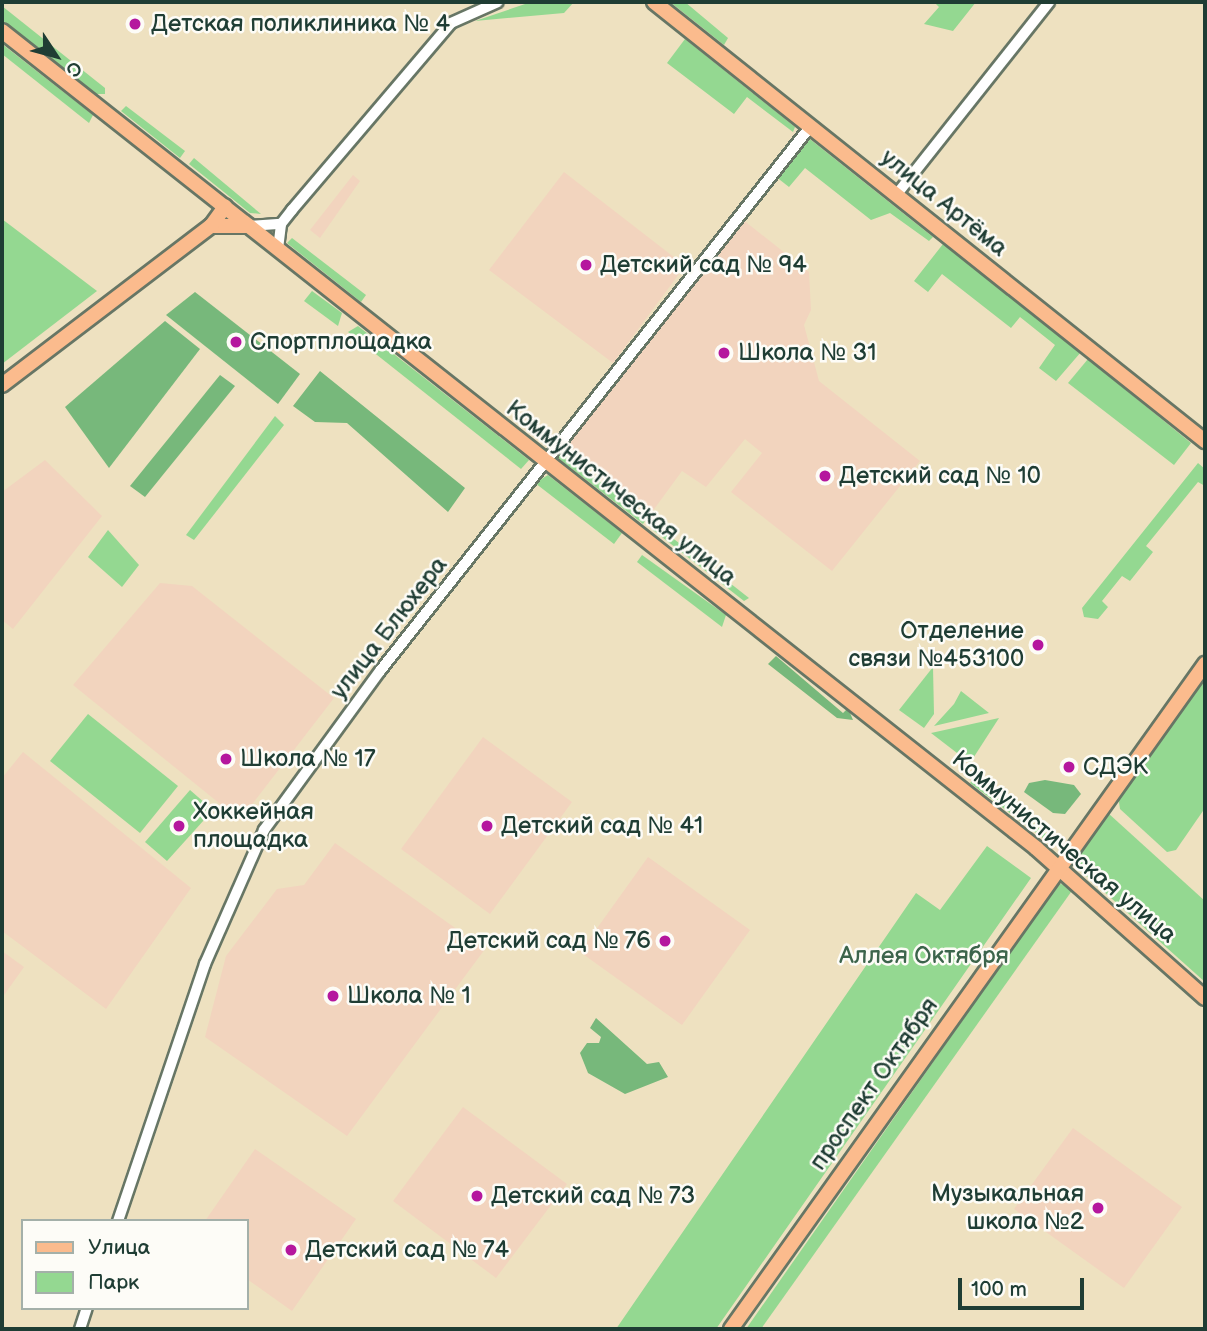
<!DOCTYPE html>
<html>
<head>
<meta charset="utf-8">
<style>
	body { margin:0 }
	#map { position:relative; width:1207px; height:1331px; overflow:hidden; background:#eee1c0; font-family:"Balsamiq Sans",sans-serif }
	div>[style] { position:absolute }
	[style*='--x'] { left:calc(var(--x)*1px); top:calc(var(--y)*1px); width:calc(var(--w)*1px); rotate:calc(var(--a)*1deg) }
	.built>* { inset:0; background:#f2d4be }
	.green>* { inset:0; background:#94d891 }
	.forest>* { inset:0; background:#77b87b }
	.roads { filter:drop-shadow(2px 0 #677665) drop-shadow(-2px 0 #677665) drop-shadow(0 2px #677665) drop-shadow(0 -2px #677665) }
	.minor>* { height:10px; margin:-5px; padding:0 5px; transform-origin:5px; border-radius:5px; background:#fff }
	.major>* { height:14px; margin:-7px; padding:0 7px; transform-origin:7px; border-radius:7px; background:#fbbb8d }
	.dots>* { width:19px; height:19px; translate:-50% -50%; box-sizing:border-box; border:4px solid #fdfcf7; border-radius:50% }
	span { translate:-50% -50%; white-space:nowrap; text-align:center; line-height:1.15; -webkit-text-stroke:5px #fdfcf7; paint-order:stroke }
	.poi-label { font-size:24px; color:#1f3d34 }
	.left { translate:0 -50%; text-align:left }
	.right { translate:-100% -50%; text-align:right }
	.street-label { font-size:24px; color:#1f3d34 }
	.park-label { font-size:24px; color:#3c644b }
	.frame { position:absolute; inset:0; border:4px solid #1f3d34; pointer-events:none }
	.legend { position:absolute; left:21px; top:1219px; width:228px; height:91px; box-sizing:border-box; background:#fdfcf7; border:2px solid #a4b0a9; margin:0; padding:9px 12px; list-style:none; font-size:21px; color:#1f3d34 }
	.legend li { display:flex; align-items:center; gap:14px; height:35px }
	.legend b { width:35px; border:2px solid #a4b0a9 }
	.north { position:absolute; left:21px; top:21px; width:70px; height:70px; -webkit-text-stroke:5px #fdfcf7; paint-order:stroke; rotate:126deg; font-size:19px; font-weight:700; line-height:28px; text-align:center; color:#1f3d34 }
	.north::after { content:''; display:block; margin:auto; width:24px; height:32px; background:#1f3d34; clip-path:polygon(50% 0,100% 100%,50% 72%,0 100%) }
	.scale { position:absolute; left:958px; top:1278px; width:126px; height:32px; box-sizing:border-box; border:4px solid #1f3d34; border-top:0; padding-left:9px; font-size:21px; line-height:24px; white-space:nowrap; color:#1f3d34; -webkit-text-stroke:5px #fdfcf7; paint-order:stroke }
</style>
</head>
<body>
<div id="map">
	<div class="built">
		<div style="clip-path:polygon(564px 172px,679px 261px,679px 274px,613px 363px,489px 270px)"></div>
		<div style="clip-path:polygon(353px 175px,360px 181px,320px 238px,310px 230px)"></div>
		<div style="clip-path:polygon(742px 219px,809px 272px,811px 310px,804px 325px,819px 381px,920px 461px,832px 571px,731px 492px,762px 453px,745px 439px,706px 487px,682px 471px,652px 512px,564px 443px)"></div>
		<div style="clip-path:polygon(45px 460px,102px 516px,13px 629px,2px 620px,2px 492px)"></div>
		<div style="clip-path:polygon(160px 583px,192px 586px,334px 698px,240px 820px,73px 685px)"></div>
		<div style="clip-path:polygon(483px 737px,572px 802px,490px 914px,401px 849px)"></div>
		<div style="clip-path:polygon(23px 752px,191px 888px,106px 1009px,2px 931px,2px 778px)"></div>
		<div style="clip-path:polygon(335px 843px,485px 949px,347px 1136px,205px 1037px,226px 956px,277px 889px,304px 885px)"></div>
		<div style="clip-path:polygon(648px 857px,750px 930px,682px 1025px,580px 952px)"></div>
		<div style="clip-path:polygon(2px 951px,24px 967px,2px 998px)"></div>
		<div style="clip-path:polygon(463px 1107px,567px 1184px,496px 1278px,393px 1201px)"></div>
		<div style="clip-path:polygon(1073px 1128px,1182px 1207px,1124px 1288px,1014px 1209px)"></div>
		<div style="clip-path:polygon(255px 1149px,356px 1219px,292px 1311px,247px 1279px,247px 1221px,205px 1221px)"></div>
	</div>
	<div class="green">
		<div style="clip-path:polygon(531px 2px,574px 2px,564px 13px,475px 21px)"></div>
		<div style="clip-path:polygon(670px 2px,685px 2px,728px 38px,724px 45px)"></div>
		<div style="clip-path:polygon(934px 2px,976px 2px,953px 31px,924px 24px,939px 7px)"></div>
		<div style="clip-path:polygon(2px 6px,105px 88px,105px 94px,96px 94px,2px 20px)"></div>
		<div style="clip-path:polygon(685px 39px,795px 127px,793px 132px,747px 97px,734px 114px,667px 63px)"></div>
		<div style="clip-path:polygon(2px 44px,93px 115px,89px 123px,2px 54px)"></div>
		<div style="clip-path:polygon(126px 106px,185px 151px,180px 158px,121px 111px)"></div>
		<div style="clip-path:polygon(806px 136px,933px 237px,929px 241px,890px 213px,871px 220px,805px 168px,789px 187px,775px 176px)"></div>
		<div style="clip-path:polygon(194px 158px,261px 214px,250px 213px,189px 164px)"></div>
		<div style="clip-path:polygon(2px 219px,97px 291px,2px 364px)"></div>
		<div style="clip-path:polygon(292px 238px,366px 295px,361px 302px,287px 243px)"></div>
		<div style="clip-path:polygon(943px 244px,1081px 352px,1056px 381px,1039px 368px,1055px 345px,1020px 317px,1011px 328px,942px 274px,928px 292px,914px 281px)"></div>
		<div style="clip-path:polygon(312px 291px,342px 313px,338px 326px,304px 301px)"></div>
		<div style="clip-path:polygon(358px 326px,529px 460px,521px 469px,348px 332px)"></div>
		<div style="clip-path:polygon(1088px 359px,1191px 443px,1174px 465px,1068px 383px)"></div>
		<div style="clip-path:polygon(275px 416px,284px 425px,194px 540px,186px 535px)"></div>
		<div style="clip-path:polygon(561px 451px,647px 518px,643px 524px,558px 458px)"></div>
		<div style="clip-path:polygon(1198px 463px,1205px 469px,1205px 486px,1198px 482px,1146px 546px,1153px 552px,1130px 581px,1122px 576px,1102px 601px,1108px 607px,1098px 619px,1084px 617px,1082px 608px)"></div>
		<div style="clip-path:polygon(548px 475px,622px 533px,614px 544px,535px 483px)"></div>
		<div style="clip-path:polygon(656px 525px,749px 598px,744px 601px,653px 530px)"></div>
		<div style="clip-path:polygon(108px 530px,139px 565px,122px 587px,88px 557px)"></div>
		<div style="clip-path:polygon(642px 555px,726px 615px,722px 627px,637px 562px)"></div>
		<div style="clip-path:polygon(933px 667px,934px 714px,924px 728px,899px 710px)"></div>
		<div style="clip-path:polygon(1205px 673px,1205px 808px,1176px 850px,1167px 852px,1120px 809px,1118px 796px)"></div>
		<div style="clip-path:polygon(961px 691px,989px 713px,934px 726px,954px 704px)"></div>
		<div style="clip-path:polygon(88px 714px,178px 786px,140px 833px,50px 761px)"></div>
		<div style="clip-path:polygon(999px 718px,970px 763px,931px 733px)"></div>
		<div style="clip-path:polygon(974px 779px,1050px 837px,1047px 841px,970px 783px)"></div>
		<div style="clip-path:polygon(190px 790px,213px 810px,167px 861px,145px 842px)"></div>
		<div style="clip-path:polygon(1108px 813px,1205px 901px,1205px 982px,1073px 864px)"></div>
		<div style="clip-path:polygon(987px 846px,1031px 878px,716px 1329px,616px 1329px,916px 893px,940px 910px)"></div>
		<div style="clip-path:polygon(1058px 884px,1076px 885px,761px 1329px,746px 1329px)"></div>
	</div>
	<div class="forest">
		<div style="clip-path:polygon(195px 292px,300px 374px,278px 404px,166px 315px)"></div>
		<div style="clip-path:polygon(165px 321px,200px 349px,109px 468px,65px 407px)"></div>
		<div style="clip-path:polygon(320px 371px,465px 488px,448px 512px,347px 423px,315px 422px,293px 406px)"></div>
		<div style="clip-path:polygon(220px 375px,235px 386px,145px 497px,130px 486px)"></div>
		<div style="clip-path:polygon(776px 656px,843px 713px,848px 708px,853px 720px,837px 718px,768px 664px)"></div>
		<div style="clip-path:polygon(1045px 780px,1074px 785px,1081px 794px,1065px 814px,1053px 813px,1024px 792px,1029px 783px)"></div>
		<div style="clip-path:polygon(596px 1018px,647px 1064px,659px 1062px,668px 1077px,625px 1094px,588px 1073px,580px 1053px,587px 1043px,599px 1043px,601px 1037px,590px 1028px)"></div>
	</div>
	<div class="roads">
		<div class="minor">
			<div style="--x:897;--y:194;--w:245;--a:-51.6"></div>
			<div style="--x:249;--y:226;--w:32;--a:-4"></div>
			<div style="--x:278;--y:249;--w:25;--a:-83"></div>
			<div style="--x:281;--y:224;--w:18;--a:-52"></div>
			<div style="--x:292;--y:210;--w:245;--a:-49.6"></div>
			<div style="--x:451;--y:23;--w:51;--a:-24.1"></div>
			<div style="--x:118;--y:1221;--w:271;--a:-71.3"></div>
			<div style="--x:205;--y:964;--w:146;--a:-66.2"></div>
			<div style="--x:264;--y:830;--w:197;--a:-53.9"></div>
			<div style="--x:380;--y:671;--w:693;--a:-51.68"></div>
			<div style="--x:80;--y:1329;--w:22;--a:-72"></div>
		</div>
		<div class="major">
			<div style="--x:654;--y:2;--w:705;--a:38.55"></div>
			<div style="--x:2;--y:31;--w:1318;--a:38.31"></div>
			<div style="--x:1036;--y:848;--w:226;--a:41.6"></div>
			<div style="--x:211;--y:226;--w:38;--a:0"></div>
			<div style="--x:2;--y:385;--w:263;--a:-37.3"></div>
			<div style="--x:211;--y:226;--w:24;--a:-54"></div>
			<div style="--x:731;--y:1329;--w:817;--a:-54.52"></div>
		</div>
	</div>
	<div class="dots">
		<div style="left:135px;top:24px;background:#b5179e"></div>
		<div style="left:586px;top:265px;background:#b5179e"></div>
		<div style="left:236px;top:342px;background:#b5179e"></div>
		<div style="left:724px;top:353px;background:#b5179e"></div>
		<div style="left:825px;top:476px;background:#b5179e"></div>
		<div style="left:1038px;top:645px;background:#b5179e"></div>
		<div style="left:226px;top:759px;background:#b5179e"></div>
		<div style="left:1069px;top:767px;background:#b5179e"></div>
		<div style="left:179px;top:826px;background:#b5179e"></div>
		<div style="left:487px;top:826px;background:#b5179e"></div>
		<div style="left:665px;top:941px;background:#b5179e"></div>
		<div style="left:333px;top:996px;background:#b5179e"></div>
		<div style="left:477px;top:1196px;background:#b5179e"></div>
		<div style="left:1098px;top:1208px;background:#b5179e"></div>
		<div style="left:291px;top:1250px;background:#b5179e"></div>
	</div>
	<div class="poi-label">
		<span class="left" style="left:151px;top:24px">Детская поликлиника № 4</span>
		<span class="left" style="left:600px;top:265px">Детский сад № 94</span>
		<span class="left" style="left:250px;top:342px">Спортплощадка</span>
		<span class="left" style="left:738px;top:353px">Школа № 31</span>
		<span class="left" style="left:839px;top:476px">Детский сад № 10</span>
		<span class="right" style="left:1024px;top:645px">Отделение<br>связи №453100</span>
		<span class="left" style="left:240px;top:759px">Школа № 17</span>
		<span class="left" style="left:1083px;top:767px">СДЭК</span>
		<span class="left" style="left:193px;top:826px">Хоккейная<br>площадка</span>
		<span class="left" style="left:501px;top:826px">Детский сад № 41</span>
		<span class="right" style="left:651px;top:941px">Детский сад № 76</span>
		<span class="left" style="left:347px;top:996px">Школа № 1</span>
		<span class="right" style="left:1084px;top:1208px">Музыкальная<br>школа №2</span>
		<span class="left" style="left:491px;top:1196px">Детский сад № 73</span>
		<span class="left" style="left:305px;top:1250px">Детский сад № 74</span>
	</div>
	<div class="street-label">
		<span style="left:944px;top:203px;rotate:39deg">улица Артёма</span>
		<span style="left:621px;top:493px;rotate:38deg">Коммунистическая улица</span>
		<span style="left:389px;top:628px;rotate:-52deg">улица Блюхера</span>
		<span style="left:1064px;top:847px;rotate:40deg">Коммунистическая улица</span>
		<span style="left:874px;top:1084px;rotate:-55deg">проспект Октября</span>
	</div>
	<div class="park-label">
		<span style="left:924px;top:956px">Аллея Октября</span>
	</div>
	<div class="frame"></div>
	<ul class="legend">
	<li><b style="height:9px;background:#fbbb8d"></b>Улица</li>
	<li><b style="height:19px;background:#94d891"></b>Парк</li>
	</ul>
	<div class="north">С</div>
	<div class="scale">100 m</div>
</div>
</body>
</html>
